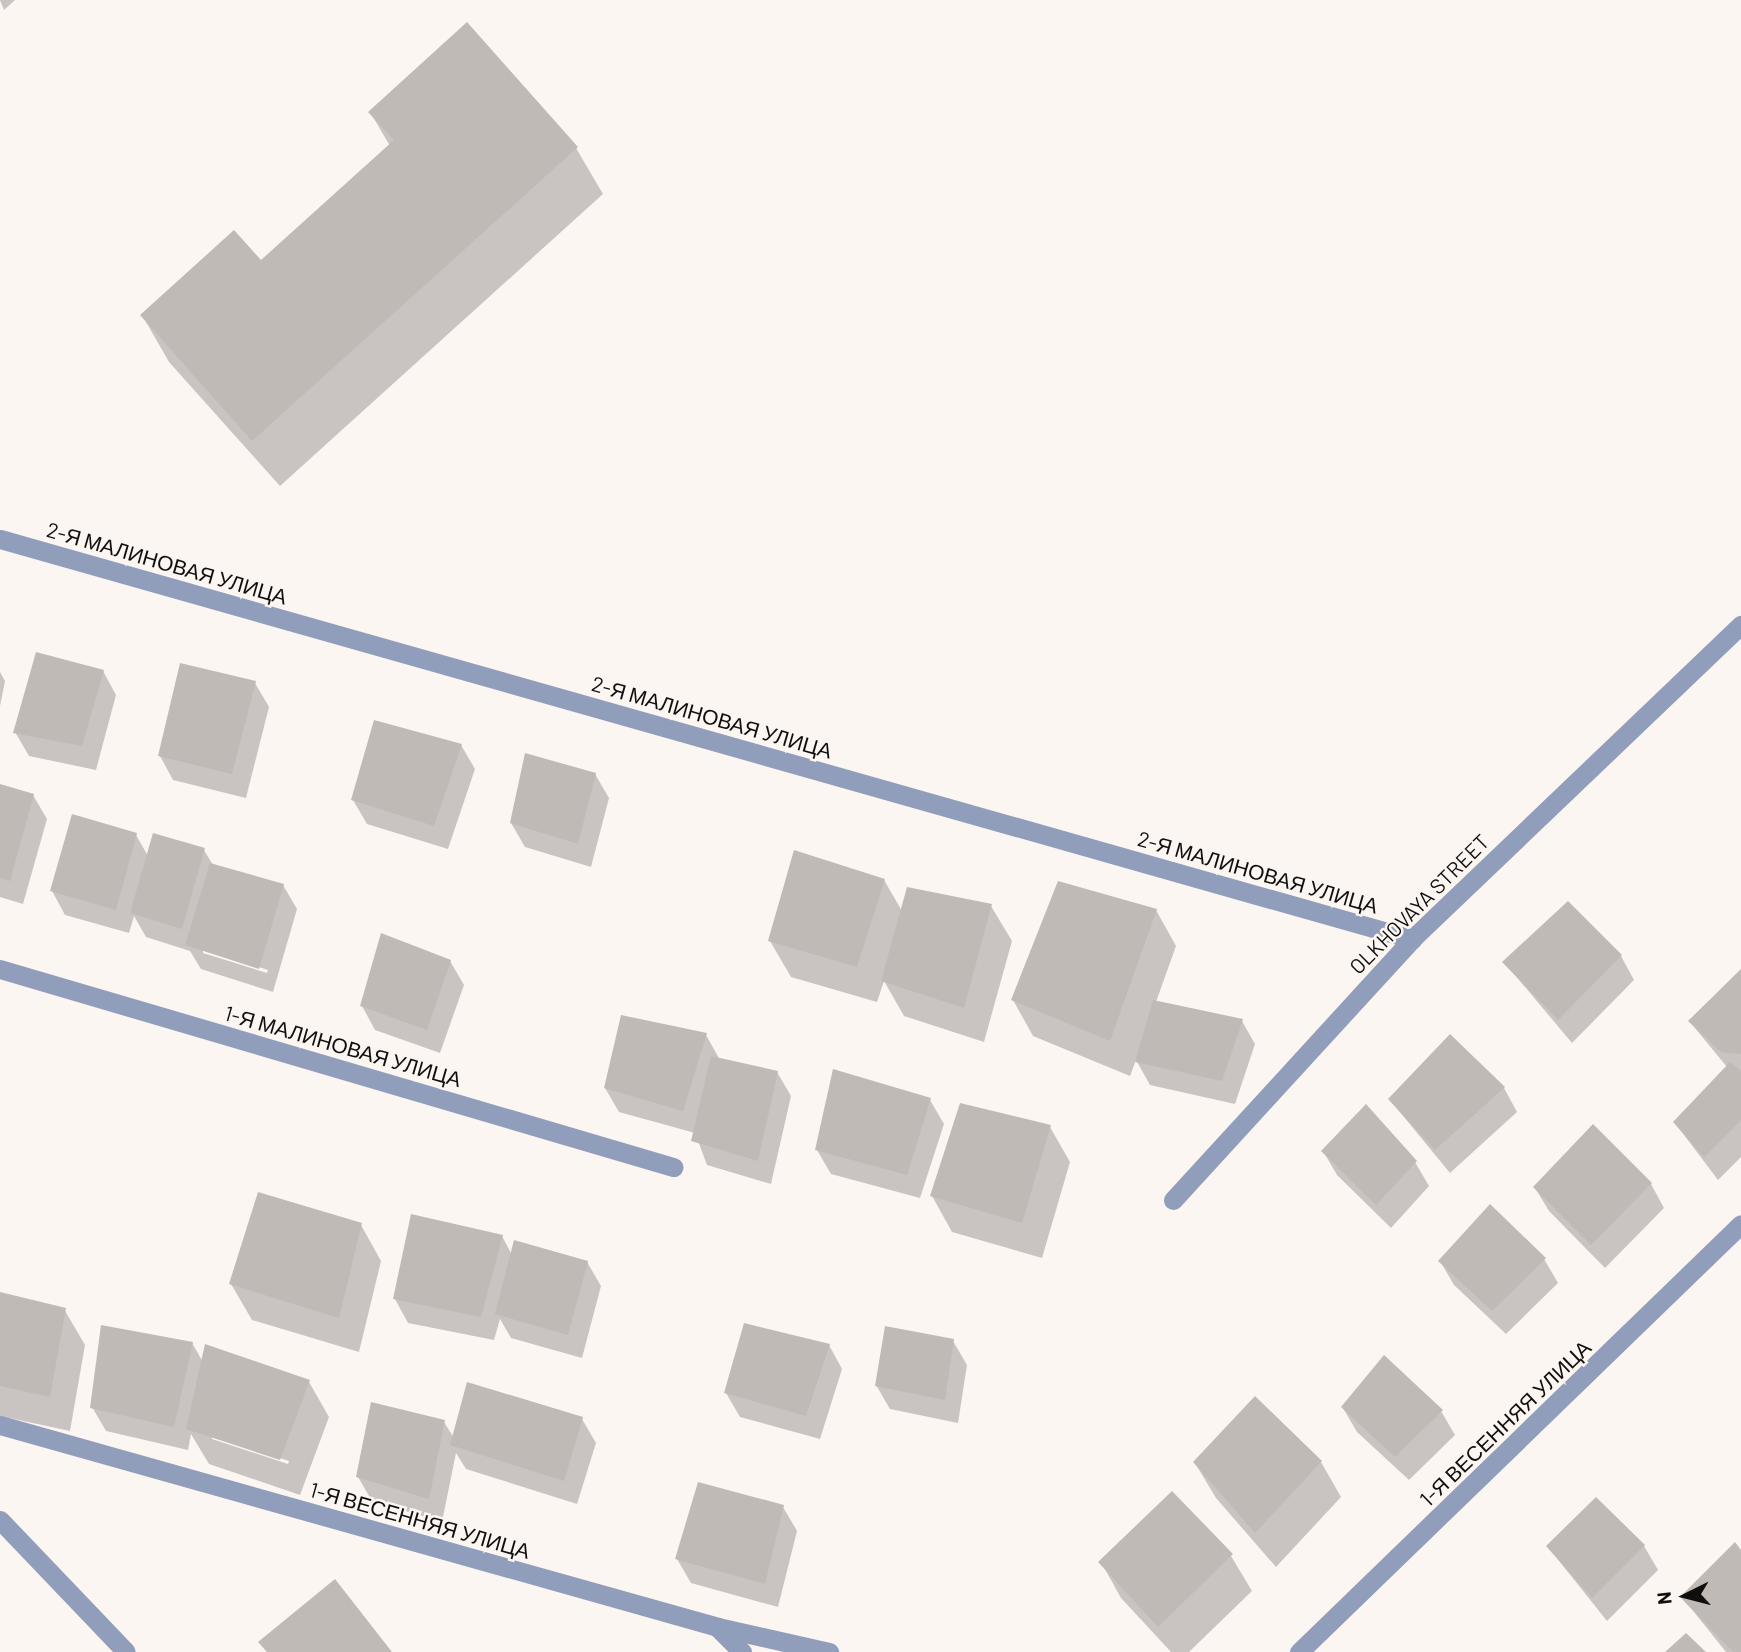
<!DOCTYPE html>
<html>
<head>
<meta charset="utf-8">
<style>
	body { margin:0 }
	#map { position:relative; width:1741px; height:1652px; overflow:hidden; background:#fcf6f2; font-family:Barlow,sans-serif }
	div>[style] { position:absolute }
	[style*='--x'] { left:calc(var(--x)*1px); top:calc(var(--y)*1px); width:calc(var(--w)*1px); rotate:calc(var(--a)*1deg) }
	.shadow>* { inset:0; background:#0003 }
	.building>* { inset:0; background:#c0bab6 }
	.minor>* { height:19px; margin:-9.5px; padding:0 9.5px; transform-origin:9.5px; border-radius:9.5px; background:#909dbb }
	span { translate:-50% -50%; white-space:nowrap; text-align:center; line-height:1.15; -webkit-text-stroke:5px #fcf6f2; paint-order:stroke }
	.street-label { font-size:21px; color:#110f0e }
	.north { position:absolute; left:1650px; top:1561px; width:70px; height:70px; -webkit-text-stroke:5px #fcf6f2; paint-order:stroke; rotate:264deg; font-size:19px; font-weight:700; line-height:28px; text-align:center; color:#110f0e }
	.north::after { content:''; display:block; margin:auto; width:24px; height:32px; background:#110f0e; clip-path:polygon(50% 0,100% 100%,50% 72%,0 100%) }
</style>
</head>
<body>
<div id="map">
	<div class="shadow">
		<div style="clip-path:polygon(0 0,15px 0,4px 10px)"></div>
		<div style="clip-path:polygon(370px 112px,576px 148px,603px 194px,280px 486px,169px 362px,142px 315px,261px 263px,390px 146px)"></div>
		<div style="clip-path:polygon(103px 671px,116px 695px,96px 770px,29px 756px,15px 732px)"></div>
		<div style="clip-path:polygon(0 672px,5px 681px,0 706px)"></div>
		<div style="clip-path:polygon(255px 683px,269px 707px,246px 798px,173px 780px,160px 756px)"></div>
		<div style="clip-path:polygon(461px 745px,475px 769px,448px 849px,367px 824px,353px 800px)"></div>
		<div style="clip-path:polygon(595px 774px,609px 798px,591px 867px,525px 847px,511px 823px)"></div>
		<div style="clip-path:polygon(0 786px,33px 795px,47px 819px,23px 904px,0 897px)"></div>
		<div style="clip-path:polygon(evenodd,136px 835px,148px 856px,204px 850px,213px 865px,283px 885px,297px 909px,273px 992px,201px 969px,190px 951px,146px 937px,134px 916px,129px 933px,65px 915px,52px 891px,136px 835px,203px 949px,268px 970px,267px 973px,203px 953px,203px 949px)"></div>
		<div style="clip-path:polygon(884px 880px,902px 911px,991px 906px,1012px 941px,984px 1042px,904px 1016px,884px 981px,877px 1002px,791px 977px,770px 941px)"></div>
		<div style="clip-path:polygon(1156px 910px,1176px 946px,1156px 1002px,1242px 1021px,1255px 1044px,1235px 1104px,1150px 1085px,1136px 1060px,1130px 1076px,1033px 1036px,1013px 1000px)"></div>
		<div style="clip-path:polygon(1621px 956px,1634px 980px,1572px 1043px,1504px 962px)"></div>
		<div style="clip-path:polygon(450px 961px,464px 985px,440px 1053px,375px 1030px,362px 1006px)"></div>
		<div style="clip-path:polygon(1741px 971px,1741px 1157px,1718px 1180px,1675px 1123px,1727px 1067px,1690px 1022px)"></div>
		<div style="clip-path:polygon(706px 1035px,720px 1060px,777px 1072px,791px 1096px,771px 1184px,707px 1165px,695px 1133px,619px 1112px,605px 1088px)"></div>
		<div style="clip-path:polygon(1504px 1088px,1517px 1112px,1450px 1173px,1390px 1100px)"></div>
		<div style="clip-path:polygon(930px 1100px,944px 1124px,920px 1198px,831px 1174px,817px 1150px)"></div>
		<div style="clip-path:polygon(1050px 1127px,1070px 1162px,1042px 1258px,952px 1232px,932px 1196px)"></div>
		<div style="clip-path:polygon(1323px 1151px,1415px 1162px,1429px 1186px,1391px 1228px,1337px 1175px)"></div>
		<div style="clip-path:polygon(1651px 1184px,1664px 1208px,1605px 1268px,1549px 1211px,1535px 1188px)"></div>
		<div style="clip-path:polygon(361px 1225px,381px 1261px,359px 1352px,252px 1320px,231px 1284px)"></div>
		<div style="clip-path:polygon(502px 1236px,512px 1255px,587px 1262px,601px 1286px,582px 1358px,511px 1338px,500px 1319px,494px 1340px,408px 1323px,395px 1299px)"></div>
		<div style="clip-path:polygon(1544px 1259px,1558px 1283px,1506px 1334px,1454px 1285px,1440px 1261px)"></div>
		<div style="clip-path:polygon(0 1294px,64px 1309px,85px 1345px,70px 1431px,0 1416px)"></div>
		<div style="clip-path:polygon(953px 1341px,967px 1365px,958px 1423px,890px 1409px,876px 1385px)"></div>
		<div style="clip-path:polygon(evenodd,192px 1343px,203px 1362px,309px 1382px,329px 1417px,300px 1495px,209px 1464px,191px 1434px,188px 1450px,106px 1431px,92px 1407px,192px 1343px,212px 1436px,289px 1461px,288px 1464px,212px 1439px,212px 1436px)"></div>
		<div style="clip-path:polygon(829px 1345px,842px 1369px,820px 1439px,740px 1417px,726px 1393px)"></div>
		<div style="clip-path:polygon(1343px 1408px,1441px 1411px,1455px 1435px,1409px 1480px,1357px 1432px)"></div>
		<div style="clip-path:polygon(582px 1419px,596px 1443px,577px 1504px,466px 1469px,456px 1453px,442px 1522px,372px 1501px,358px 1477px,444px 1422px,454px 1438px)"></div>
		<div style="clip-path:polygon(1321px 1462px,1341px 1497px,1276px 1567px,1216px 1498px,1195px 1463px)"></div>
		<div style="clip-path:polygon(1172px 1493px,1231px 1556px,1252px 1591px,1189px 1652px,1171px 1652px,1121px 1598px,1101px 1562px)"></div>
		<div style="clip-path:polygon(1596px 1499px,1644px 1546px,1658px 1570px,1607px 1621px,1548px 1547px)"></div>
		<div style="clip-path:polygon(783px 1507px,797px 1531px,778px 1607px,691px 1583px,677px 1559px)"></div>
		<div style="clip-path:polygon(1741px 1553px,1741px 1652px,1726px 1652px,1682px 1597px)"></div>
	</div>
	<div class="building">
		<div style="clip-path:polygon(467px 22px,578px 147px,252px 441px,140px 315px,234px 230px,261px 260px,394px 140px,368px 112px)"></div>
		<div style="clip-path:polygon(36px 652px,104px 670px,82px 746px,13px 733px)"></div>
		<div style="clip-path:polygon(180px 663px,256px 681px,232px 774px,158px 756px)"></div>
		<div style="clip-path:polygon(374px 720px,462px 744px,434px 826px,351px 800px)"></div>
		<div style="clip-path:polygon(525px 753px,596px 773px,578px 844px,510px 823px)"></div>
		<div style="clip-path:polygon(0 784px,34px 794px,10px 881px,0 878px)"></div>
		<div style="clip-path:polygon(72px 814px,137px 833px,116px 910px,50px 891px)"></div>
		<div style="clip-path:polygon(153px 833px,205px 848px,182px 929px,130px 913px)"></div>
		<div style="clip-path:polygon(794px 850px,885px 879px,857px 967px,768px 941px)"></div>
		<div style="clip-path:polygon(210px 863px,284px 884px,259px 969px,185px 945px)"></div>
		<div style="clip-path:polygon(1058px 881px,1157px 909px,1110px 1041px,1011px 1000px)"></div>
		<div style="clip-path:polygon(907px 887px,992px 904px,964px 1008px,881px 981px)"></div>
		<div style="clip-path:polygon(1568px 901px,1622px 955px,1558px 1020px,1502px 962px)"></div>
		<div style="clip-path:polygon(381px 933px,451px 960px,427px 1030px,360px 1006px)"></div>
		<div style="clip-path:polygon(1741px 969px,1741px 1054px,1721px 1052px,1688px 1021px)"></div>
		<div style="clip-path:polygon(1153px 1000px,1243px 1019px,1222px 1081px,1135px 1062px)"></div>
		<div style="clip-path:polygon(621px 1015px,707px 1033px,683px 1111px,604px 1088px)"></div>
		<div style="clip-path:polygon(1450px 1034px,1505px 1087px,1435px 1150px,1388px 1099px)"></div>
		<div style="clip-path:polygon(711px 1056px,778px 1071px,758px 1161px,691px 1141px)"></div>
		<div style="clip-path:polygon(1730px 1062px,1741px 1071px,1741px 1120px,1704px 1157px,1673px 1122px)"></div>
		<div style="clip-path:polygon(833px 1069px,931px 1098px,907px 1175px,815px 1150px)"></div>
		<div style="clip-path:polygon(960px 1103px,1051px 1125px,1022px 1223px,930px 1196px)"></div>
		<div style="clip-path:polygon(1366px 1104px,1417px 1161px,1376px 1205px,1321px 1151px)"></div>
		<div style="clip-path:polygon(1593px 1124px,1652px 1183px,1591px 1245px,1533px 1187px)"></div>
		<div style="clip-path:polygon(258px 1192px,362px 1223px,339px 1318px,229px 1284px)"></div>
		<div style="clip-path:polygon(1490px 1204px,1546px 1258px,1492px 1311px,1438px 1261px)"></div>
		<div style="clip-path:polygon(411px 1214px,503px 1235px,481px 1317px,393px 1299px)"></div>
		<div style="clip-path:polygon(514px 1240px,588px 1261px,568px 1335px,495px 1314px)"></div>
		<div style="clip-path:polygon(0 1292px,66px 1308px,50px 1397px,0 1386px)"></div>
		<div style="clip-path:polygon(744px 1323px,830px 1344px,806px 1416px,724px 1393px)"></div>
		<div style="clip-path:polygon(101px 1325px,193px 1342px,174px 1427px,90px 1408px)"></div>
		<div style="clip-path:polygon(885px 1326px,954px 1339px,945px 1400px,875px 1386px)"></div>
		<div style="clip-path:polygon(205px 1344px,310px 1380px,280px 1460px,186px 1429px)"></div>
		<div style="clip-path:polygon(1384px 1355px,1443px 1410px,1395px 1457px,1341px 1407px)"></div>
		<div style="clip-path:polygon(467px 1382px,583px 1417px,564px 1481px,450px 1445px)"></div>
		<div style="clip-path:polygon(1255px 1396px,1322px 1461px,1255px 1533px,1193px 1462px)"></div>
		<div style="clip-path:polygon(371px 1402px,445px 1420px,429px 1499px,356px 1477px)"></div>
		<div style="clip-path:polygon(698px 1482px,784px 1505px,765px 1584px,675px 1559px)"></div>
		<div style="clip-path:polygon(1172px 1491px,1233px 1554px,1158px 1627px,1098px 1562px)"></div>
		<div style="clip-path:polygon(1596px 1497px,1645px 1545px,1592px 1598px,1546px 1546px)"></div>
		<div style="clip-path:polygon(1735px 1542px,1741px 1550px,1741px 1652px,1733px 1652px,1680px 1597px)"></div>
		<div style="clip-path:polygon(335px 1579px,392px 1652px,267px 1652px,258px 1642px)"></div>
		<div style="clip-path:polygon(1686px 1633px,1706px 1652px,1665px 1652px)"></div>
	</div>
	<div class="minor">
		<div style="--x:0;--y:539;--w:1468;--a:15.82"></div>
		<div style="--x:0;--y:969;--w:702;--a:16.39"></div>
		<div style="--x:1173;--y:1200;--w:354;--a:-47.5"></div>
		<div style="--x:1412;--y:939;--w:455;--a:-43.7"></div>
		<div style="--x:0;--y:1425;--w:746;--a:15.71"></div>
		<div style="--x:718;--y:1627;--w:114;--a:12.7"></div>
		<div style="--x:0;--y:1520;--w:182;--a:46.3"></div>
		<div style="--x:718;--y:1628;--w:34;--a:45"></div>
		<div style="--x:1299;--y:1652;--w:615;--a:-44.08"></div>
	</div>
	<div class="street-label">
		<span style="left:167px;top:563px;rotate:16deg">2-Я МАЛИНОВАЯ УЛИЦА</span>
		<span style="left:712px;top:717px;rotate:16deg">2-Я МАЛИНОВАЯ УЛИЦА</span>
		<span style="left:1258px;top:872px;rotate:16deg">2-Я МАЛИНОВАЯ УЛИЦА</span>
		<span style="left:1419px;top:904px;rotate:-45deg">OLKHOVAYA STREET</span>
		<span style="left:343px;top:1046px;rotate:16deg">1-Я МАЛИНОВАЯ УЛИЦА</span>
		<span style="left:1505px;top:1423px;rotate:-44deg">1-Я ВЕСЕННЯЯ УЛИЦА</span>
		<span style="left:420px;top:1520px;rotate:16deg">1-Я ВЕСЕННЯЯ УЛИЦА</span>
	</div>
	<div class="north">N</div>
</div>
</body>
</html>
